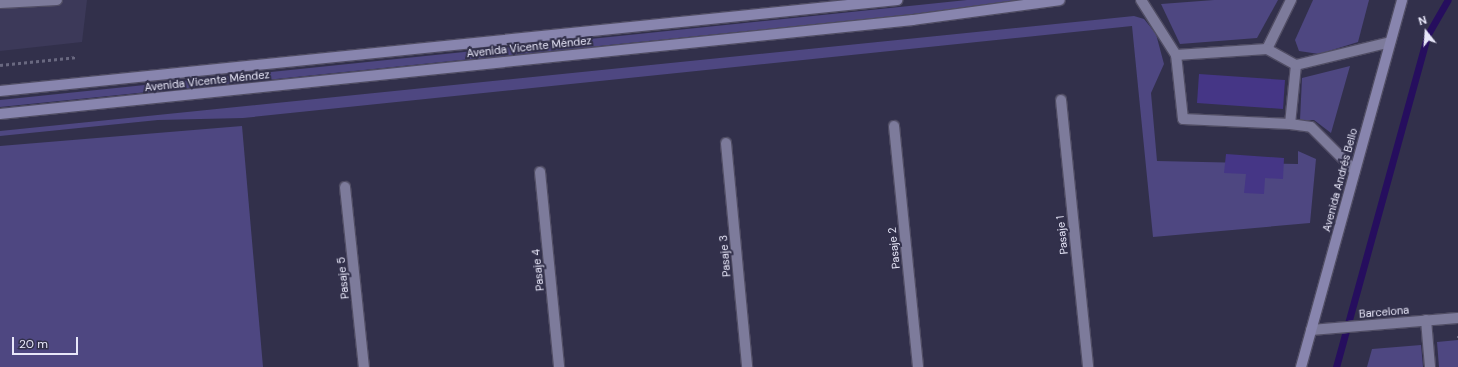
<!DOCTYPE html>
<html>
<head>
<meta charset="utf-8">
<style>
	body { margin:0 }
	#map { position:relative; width:1458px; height:367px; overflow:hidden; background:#32304b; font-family:"DM Sans",sans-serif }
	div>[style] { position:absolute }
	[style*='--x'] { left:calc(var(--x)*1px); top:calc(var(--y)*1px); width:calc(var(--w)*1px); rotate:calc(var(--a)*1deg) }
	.built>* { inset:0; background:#3c3959 }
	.green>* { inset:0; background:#4e4781 }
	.stream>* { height:7px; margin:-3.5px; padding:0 3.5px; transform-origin:3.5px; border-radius:3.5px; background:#260e5e }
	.building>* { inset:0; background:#453686 }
	.path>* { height:2.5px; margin-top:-1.25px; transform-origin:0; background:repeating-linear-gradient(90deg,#696880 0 3px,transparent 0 6px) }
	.roads { filter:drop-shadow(1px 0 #504d64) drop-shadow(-1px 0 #504d64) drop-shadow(0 1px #504d64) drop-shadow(0 -1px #504d64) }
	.service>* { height:10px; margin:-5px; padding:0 5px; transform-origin:5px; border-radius:5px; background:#7d7b9b }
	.minor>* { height:10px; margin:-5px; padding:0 5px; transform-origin:5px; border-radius:5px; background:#7d7b9b }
	.secondary>* { height:10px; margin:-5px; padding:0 5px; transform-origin:5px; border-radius:5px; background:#8885ae }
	span { translate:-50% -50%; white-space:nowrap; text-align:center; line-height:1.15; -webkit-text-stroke:4px #32304b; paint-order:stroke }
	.street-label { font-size:11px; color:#e8e7f9 }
	.north { position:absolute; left:1406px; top:12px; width:40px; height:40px; -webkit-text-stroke:3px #32304b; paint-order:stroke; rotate:343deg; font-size:11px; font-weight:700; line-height:16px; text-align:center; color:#e8e7f9 }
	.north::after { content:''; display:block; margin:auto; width:14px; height:18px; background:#e8e7f9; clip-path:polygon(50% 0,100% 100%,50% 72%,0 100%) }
	.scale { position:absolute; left:12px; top:337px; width:66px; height:18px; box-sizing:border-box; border:2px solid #e8e7f9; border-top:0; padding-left:5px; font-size:12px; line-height:14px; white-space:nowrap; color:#e8e7f9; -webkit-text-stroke:3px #32304b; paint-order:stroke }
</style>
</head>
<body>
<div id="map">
	<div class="built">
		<div style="clip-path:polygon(0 0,87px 0,82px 42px,0 51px)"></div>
	</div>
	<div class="green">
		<div style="clip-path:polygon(967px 0,1017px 0,913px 14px,0 107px,0 100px)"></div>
		<div style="clip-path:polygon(1214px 0,1278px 0,1257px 38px,1180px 44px,1161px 4px)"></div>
		<div style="clip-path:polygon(1313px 0,1369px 0,1358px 42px,1319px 54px,1299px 51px,1295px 40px)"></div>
		<div style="clip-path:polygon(1134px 16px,1144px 19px,1156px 34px,1164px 64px,1151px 93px,1157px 161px,1298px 164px,1298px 151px,1316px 159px,1310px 223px,1153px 237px,1132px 26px,243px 118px,158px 120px,0 136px,0 131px)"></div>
		<div style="clip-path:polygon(1350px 66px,1331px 133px,1314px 120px,1300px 120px,1302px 78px)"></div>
		<div style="clip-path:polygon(242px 126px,263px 367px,0 367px,0 146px)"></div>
		<div style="clip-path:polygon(1458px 340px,1458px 367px,1439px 367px,1437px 342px)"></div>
		<div style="clip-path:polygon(1421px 345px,1423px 367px,1367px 367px,1372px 349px)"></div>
	</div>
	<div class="stream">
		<div style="--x:1336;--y:367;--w:345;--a:-74.6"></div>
		<div style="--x:1428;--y:34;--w:39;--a:-60"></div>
	</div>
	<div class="building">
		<div style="clip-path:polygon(1199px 74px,1285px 80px,1283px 109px,1197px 103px)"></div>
		<div style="clip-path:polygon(1226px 154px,1284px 158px,1283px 179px,1265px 178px,1264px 194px,1244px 193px,1246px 174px,1224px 173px)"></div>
	</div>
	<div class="path">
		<div style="--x:0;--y:65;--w:78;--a:-5.9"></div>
		<div style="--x:1457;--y:337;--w:1;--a:0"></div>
	</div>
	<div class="roads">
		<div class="service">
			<div style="--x:1141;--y:0;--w:65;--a:57.5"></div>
			<div style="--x:0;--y:3;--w:57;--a:-3"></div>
			<div style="--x:1267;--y:49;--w:55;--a:-63.9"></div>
			<div style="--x:1296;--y:65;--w:59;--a:95.8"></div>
			<div style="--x:1290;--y:124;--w:107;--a:-177.3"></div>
			<div style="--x:1183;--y:119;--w:64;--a:-96.2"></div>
			<div style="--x:1176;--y:55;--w:91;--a:-3.8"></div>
			<div style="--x:1267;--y:49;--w:33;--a:29"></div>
			<div style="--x:1296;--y:65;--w:97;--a:-13.7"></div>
			<div style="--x:1290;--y:124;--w:21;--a:8"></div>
			<div style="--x:1311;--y:127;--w:62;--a:45"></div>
		</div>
		<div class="minor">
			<div style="--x:1061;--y:100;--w:268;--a:84.2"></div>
			<div style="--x:894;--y:126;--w:242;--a:84.3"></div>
			<div style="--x:726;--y:143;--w:225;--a:84.6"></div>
			<div style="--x:540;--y:172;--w:196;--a:84.4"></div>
			<div style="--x:345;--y:187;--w:181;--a:84"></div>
			<div style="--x:1426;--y:320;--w:47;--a:85.1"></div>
			<div style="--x:1311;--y:330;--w:147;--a:-4.7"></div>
		</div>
		<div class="secondary">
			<div style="--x:0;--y:91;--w:902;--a:-5.79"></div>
			<div style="--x:0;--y:114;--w:918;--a:-5.88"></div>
			<div style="--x:913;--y:20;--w:148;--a:-7.7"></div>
			<div style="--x:1301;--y:367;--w:381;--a:-74.6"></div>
		</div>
	</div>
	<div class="street-label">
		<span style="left:529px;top:47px;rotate:-6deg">Avenida Vicente Méndez</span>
		<span style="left:207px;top:81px;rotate:-6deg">Avenida Vicente Méndez</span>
		<span style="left:1340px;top:180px;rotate:-75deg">Avenida Andrés Bello</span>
		<span style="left:1062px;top:235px;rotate:-96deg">Pasaje 1</span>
		<span style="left:894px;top:248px;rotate:-96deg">Pasaje 2</span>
		<span style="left:725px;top:256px;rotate:-95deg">Pasaje 3</span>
		<span style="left:538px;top:270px;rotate:-96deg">Pasaje 4</span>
		<span style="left:343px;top:278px;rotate:-96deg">Pasaje 5</span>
		<span style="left:1384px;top:312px;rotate:-5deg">Barcelona</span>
	</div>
	<div class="north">N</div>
	<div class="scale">20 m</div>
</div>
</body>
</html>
